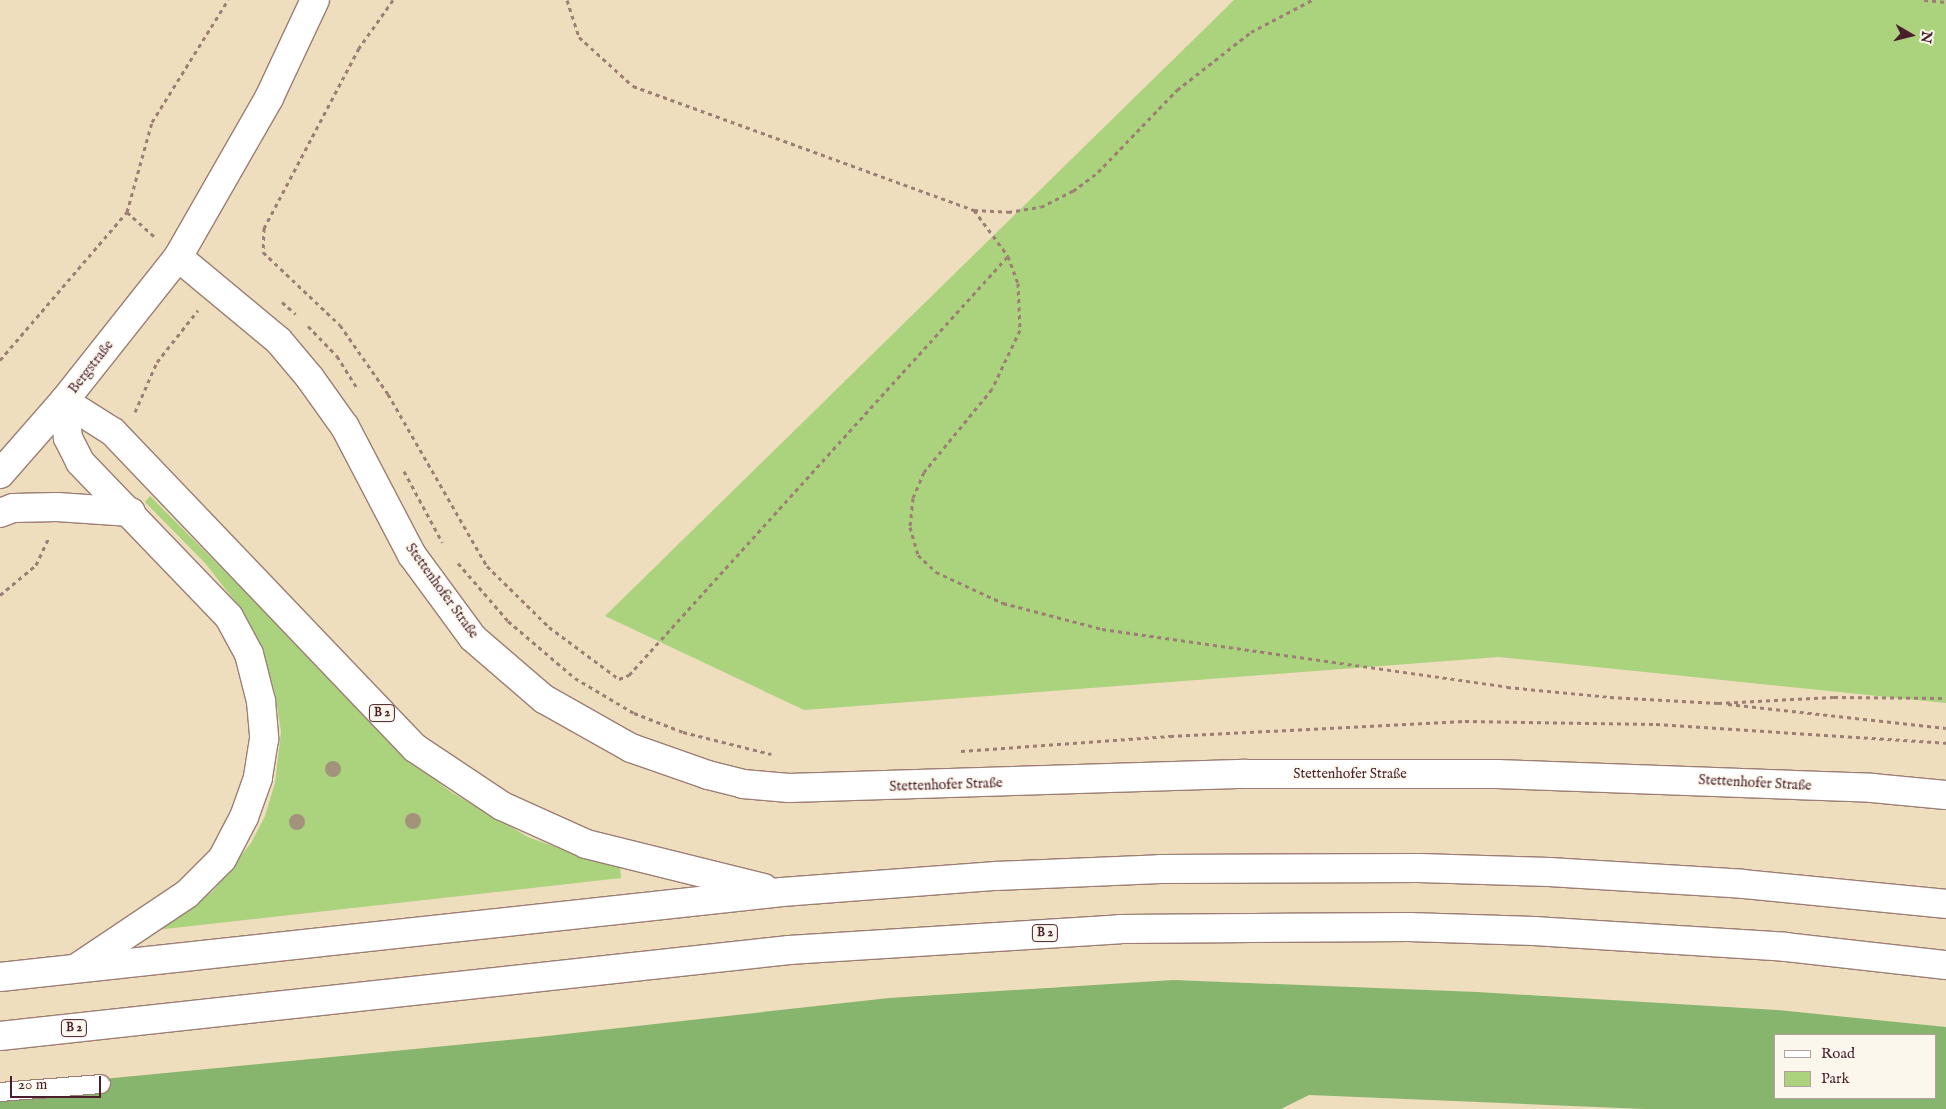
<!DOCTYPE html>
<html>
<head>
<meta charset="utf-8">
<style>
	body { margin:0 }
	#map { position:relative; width:1946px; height:1109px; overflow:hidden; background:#eedebe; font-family:"IM FELL English",serif }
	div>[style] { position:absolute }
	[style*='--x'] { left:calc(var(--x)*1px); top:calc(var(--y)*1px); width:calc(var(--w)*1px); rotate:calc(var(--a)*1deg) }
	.green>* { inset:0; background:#abd37e }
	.forest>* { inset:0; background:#88b56d }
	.path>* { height:3px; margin-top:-1.5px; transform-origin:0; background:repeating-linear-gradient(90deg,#9c7e74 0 4px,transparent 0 8px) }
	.roads { filter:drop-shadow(1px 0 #9c7e74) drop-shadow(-1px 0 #9c7e74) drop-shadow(0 1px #9c7e74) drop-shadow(0 -1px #9c7e74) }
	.service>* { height:18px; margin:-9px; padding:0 9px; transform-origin:9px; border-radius:9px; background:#fff }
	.minor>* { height:28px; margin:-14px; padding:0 14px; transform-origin:14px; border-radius:14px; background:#fff }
	.tertiary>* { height:28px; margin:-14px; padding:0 14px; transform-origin:14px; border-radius:14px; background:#fff }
	.trunk>* { height:28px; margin:-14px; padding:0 14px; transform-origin:14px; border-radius:14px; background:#fff }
	.trees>* { width:16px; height:16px; margin:-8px; border-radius:50%; background:#a4937b }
	span { translate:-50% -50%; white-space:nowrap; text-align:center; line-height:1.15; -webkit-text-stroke:4px #fbf7ec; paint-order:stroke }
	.shield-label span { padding:1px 4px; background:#fbf7ec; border:1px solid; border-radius:4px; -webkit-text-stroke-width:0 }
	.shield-label { font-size:12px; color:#4a1f2b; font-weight:700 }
	.street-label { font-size:14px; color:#4a1f2b }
	.legend { position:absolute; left:1774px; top:1034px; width:162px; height:65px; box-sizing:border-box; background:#fbf7ec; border:1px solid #b4a19f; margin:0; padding:6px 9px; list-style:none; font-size:15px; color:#4a1f2b }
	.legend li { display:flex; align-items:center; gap:10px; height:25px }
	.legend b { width:25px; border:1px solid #b4a19f }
	.north { position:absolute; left:1886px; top:10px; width:50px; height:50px; -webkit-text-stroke:4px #fbf7ec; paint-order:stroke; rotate:98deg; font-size:14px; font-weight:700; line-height:20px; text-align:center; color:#4a1f2b }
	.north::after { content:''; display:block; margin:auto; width:18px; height:22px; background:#4a1f2b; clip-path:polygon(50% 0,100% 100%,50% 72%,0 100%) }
	.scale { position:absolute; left:10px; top:1076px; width:91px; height:22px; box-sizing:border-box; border:2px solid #4a1f2b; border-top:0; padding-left:6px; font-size:15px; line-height:18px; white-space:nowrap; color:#4a1f2b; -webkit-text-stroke:4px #fbf7ec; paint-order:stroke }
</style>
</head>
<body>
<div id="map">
	<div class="green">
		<div style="clip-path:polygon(1234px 0,1946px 0,1946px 703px,1499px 657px,804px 710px,605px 616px)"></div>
		<div style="clip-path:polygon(150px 496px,281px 628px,372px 725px,412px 762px,451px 792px,528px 837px,581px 856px,620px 866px,621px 878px,156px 930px,212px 892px,251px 843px,265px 816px,275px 783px,281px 732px,275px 693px,262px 647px,241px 609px,205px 563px,145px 502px)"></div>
	</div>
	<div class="forest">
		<div style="clip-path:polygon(evenodd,1173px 980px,1477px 992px,1777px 1010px,1946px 1027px,1946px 1109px,1644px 1109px,1309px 1095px,1281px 1109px,0 1109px,0 1089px,538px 1037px,889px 998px,1173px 980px,1775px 1035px,1935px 1035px,1935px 1098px,1775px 1098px,1775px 1035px)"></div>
	</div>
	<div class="path">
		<div style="--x:393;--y:0;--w:59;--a:125.3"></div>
		<div style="--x:359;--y:48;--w:204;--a:117.8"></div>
		<div style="--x:264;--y:228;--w:24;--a:92"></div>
		<div style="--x:263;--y:252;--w:106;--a:43.5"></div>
		<div style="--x:340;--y:325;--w:84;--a:55.2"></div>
		<div style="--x:388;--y:394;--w:198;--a:60.1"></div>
		<div style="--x:487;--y:566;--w:87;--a:44.5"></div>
		<div style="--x:549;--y:627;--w:87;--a:36.6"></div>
		<div style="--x:619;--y:679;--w:11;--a:-22"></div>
		<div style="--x:629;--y:675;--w:565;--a:-47.87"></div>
		<div style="--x:567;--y:0;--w:39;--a:72"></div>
		<div style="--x:579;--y:37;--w:73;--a:42.2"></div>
		<div style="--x:633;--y:86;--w:363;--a:20"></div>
		<div style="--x:974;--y:210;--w:34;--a:3"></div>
		<div style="--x:1008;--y:212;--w:33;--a:-9"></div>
		<div style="--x:1041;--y:207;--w:36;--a:-27"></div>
		<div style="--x:1073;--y:191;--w:31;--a:-37"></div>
		<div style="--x:1098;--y:172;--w:114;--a:-46.1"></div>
		<div style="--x:1177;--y:90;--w:94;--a:-38.1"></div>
		<div style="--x:1251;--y:32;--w:69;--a:-27.7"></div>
		<div style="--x:1924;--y:0;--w:22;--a:5"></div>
		<div style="--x:974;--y:210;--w:57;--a:53.5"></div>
		<div style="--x:1008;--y:256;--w:29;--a:70"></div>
		<div style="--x:1018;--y:283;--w:47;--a:87.6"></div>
		<div style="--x:1020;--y:330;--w:65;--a:115.4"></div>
		<div style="--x:992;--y:389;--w:107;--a:129.3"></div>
		<div style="--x:924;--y:472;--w:28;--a:113"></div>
		<div style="--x:913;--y:498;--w:29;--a:96"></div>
		<div style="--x:910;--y:527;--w:29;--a:74"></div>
		<div style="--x:918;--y:555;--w:25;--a:43"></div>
		<div style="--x:936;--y:572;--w:74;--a:24.8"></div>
		<div style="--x:1003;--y:603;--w:102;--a:14.7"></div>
		<div style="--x:1102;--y:629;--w:409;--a:8.1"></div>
		<div style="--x:1507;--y:687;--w:103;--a:5.5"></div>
		<div style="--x:1610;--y:697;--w:108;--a:3.2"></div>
		<div style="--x:1718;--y:703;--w:116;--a:-3"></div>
		<div style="--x:1834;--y:697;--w:112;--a:0.5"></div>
		<div style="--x:127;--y:212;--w:93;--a:-74.5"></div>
		<div style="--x:152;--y:122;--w:144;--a:-58.1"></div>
		<div style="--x:282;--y:302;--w:18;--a:41"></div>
		<div style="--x:308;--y:326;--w:42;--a:46"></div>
		<div style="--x:337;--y:356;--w:36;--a:58"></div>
		<div style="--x:0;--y:360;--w:195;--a:-49.4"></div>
		<div style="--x:127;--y:212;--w:38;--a:42"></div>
		<div style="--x:135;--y:412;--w:55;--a:-66.3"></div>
		<div style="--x:157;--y:362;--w:66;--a:-51.7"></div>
		<div style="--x:404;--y:471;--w:81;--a:61.8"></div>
		<div style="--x:458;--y:563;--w:77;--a:49.2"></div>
		<div style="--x:508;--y:621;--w:88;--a:40.4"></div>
		<div style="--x:575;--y:678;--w:69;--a:30.7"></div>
		<div style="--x:634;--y:713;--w:53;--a:21.2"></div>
		<div style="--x:683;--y:732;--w:91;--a:14"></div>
		<div style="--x:0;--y:595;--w:47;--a:-39.8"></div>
		<div style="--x:36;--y:565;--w:31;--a:-65"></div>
		<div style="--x:1728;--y:704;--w:219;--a:6.3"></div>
		<div style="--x:961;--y:751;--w:210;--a:-4.1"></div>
		<div style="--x:1170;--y:736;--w:295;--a:-2.9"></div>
		<div style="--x:1465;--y:721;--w:191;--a:0.9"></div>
		<div style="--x:1656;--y:724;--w:291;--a:3.7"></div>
	</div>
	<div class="roads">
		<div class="service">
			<div style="--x:0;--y:1092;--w:101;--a:-4.5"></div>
		</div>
		<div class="minor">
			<div style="--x:178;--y:257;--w:183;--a:-60.2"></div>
			<div style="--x:269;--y:98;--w:108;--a:-64.9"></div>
		</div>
		<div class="tertiary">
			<div style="--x:0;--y:474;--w:97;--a:-48.8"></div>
			<div style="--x:64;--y:401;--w:184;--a:-51.6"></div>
			<div style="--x:178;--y:257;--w:131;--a:39.7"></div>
			<div style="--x:279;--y:341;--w:48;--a:50"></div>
			<div style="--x:310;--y:378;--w:60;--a:54.5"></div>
			<div style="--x:345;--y:427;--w:144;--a:62.4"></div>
			<div style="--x:412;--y:555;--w:103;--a:53.7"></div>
			<div style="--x:473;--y:638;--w:94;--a:40.7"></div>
			<div style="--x:544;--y:699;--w:100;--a:29.4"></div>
			<div style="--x:631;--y:748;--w:82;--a:19.3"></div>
			<div style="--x:708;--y:775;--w:36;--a:14"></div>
			<div style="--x:743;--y:784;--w:46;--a:5"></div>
			<div style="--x:789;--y:788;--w:457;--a:-1.8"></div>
			<div style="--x:1246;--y:774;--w:251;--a:0"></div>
			<div style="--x:1497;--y:774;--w:375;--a:2.1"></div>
			<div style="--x:1872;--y:788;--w:74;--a:5.4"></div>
		</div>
		<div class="trunk">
			<div style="--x:64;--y:401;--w:58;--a:32.3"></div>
			<div style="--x:113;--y:432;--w:437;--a:46.3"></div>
			<div style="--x:415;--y:748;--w:105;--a:33.7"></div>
			<div style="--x:502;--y:806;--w:92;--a:24.3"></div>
			<div style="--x:586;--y:844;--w:183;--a:13.9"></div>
			<div style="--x:64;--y:401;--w:37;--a:84"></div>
			<div style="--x:68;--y:438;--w:27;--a:63"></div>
			<div style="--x:80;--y:462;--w:215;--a:46.1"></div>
			<div style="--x:229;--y:617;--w:42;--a:61.6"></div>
			<div style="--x:249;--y:654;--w:49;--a:75.7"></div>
			<div style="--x:261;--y:701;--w:38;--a:85"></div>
			<div style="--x:264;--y:739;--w:39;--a:99"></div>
			<div style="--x:258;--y:778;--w:41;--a:109.7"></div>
			<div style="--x:244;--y:817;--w:47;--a:117.6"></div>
			<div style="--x:222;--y:859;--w:49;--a:135"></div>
			<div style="--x:187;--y:894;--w:131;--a:146.2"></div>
			<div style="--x:0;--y:513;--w:14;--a:-21"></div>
			<div style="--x:13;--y:508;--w:44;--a:-1.3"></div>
			<div style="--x:57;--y:507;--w:74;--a:3.9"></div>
			<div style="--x:0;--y:977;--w:787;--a:-6.2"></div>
			<div style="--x:782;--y:892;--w:215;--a:-4.3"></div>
			<div style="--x:996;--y:876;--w:164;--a:-2.4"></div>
			<div style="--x:1160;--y:869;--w:259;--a:-0.2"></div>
			<div style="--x:1419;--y:868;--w:130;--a:1.8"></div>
			<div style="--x:1549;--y:872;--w:194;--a:3.5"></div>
			<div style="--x:1743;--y:884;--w:204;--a:5.6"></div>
			<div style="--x:0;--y:1036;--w:794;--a:-6.22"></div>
			<div style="--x:789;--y:950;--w:332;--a:-3.6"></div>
			<div style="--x:1120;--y:929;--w:289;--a:-0.4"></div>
			<div style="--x:1409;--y:927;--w:125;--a:1.8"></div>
			<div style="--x:1534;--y:931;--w:252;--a:3.6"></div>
			<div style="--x:1785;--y:947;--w:162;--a:6.4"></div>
		</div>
	</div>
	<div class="trees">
		<div style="left:333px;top:769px"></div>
		<div style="left:413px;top:821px"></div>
		<div style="left:297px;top:822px"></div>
	</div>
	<div class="shield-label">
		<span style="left:382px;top:713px">B 2</span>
		<span style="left:1045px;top:933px">B 2</span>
		<span style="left:74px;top:1028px">B 2</span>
	</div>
	<div class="street-label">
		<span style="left:91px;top:367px;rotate:-52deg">Bergstraße</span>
		<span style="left:442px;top:591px;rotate:54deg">Stettenhofer Straße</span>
		<span style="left:1350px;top:774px">Stettenhofer Straße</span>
		<span style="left:1755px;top:783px;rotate:3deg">Stettenhofer Straße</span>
		<span style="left:946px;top:785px;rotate:-2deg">Stettenhofer Straße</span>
	</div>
	<ul class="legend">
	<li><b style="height:6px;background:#fff"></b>Road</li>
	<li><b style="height:14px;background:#abd37e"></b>Park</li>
	</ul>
	<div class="north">N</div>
	<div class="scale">20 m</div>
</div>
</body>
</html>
